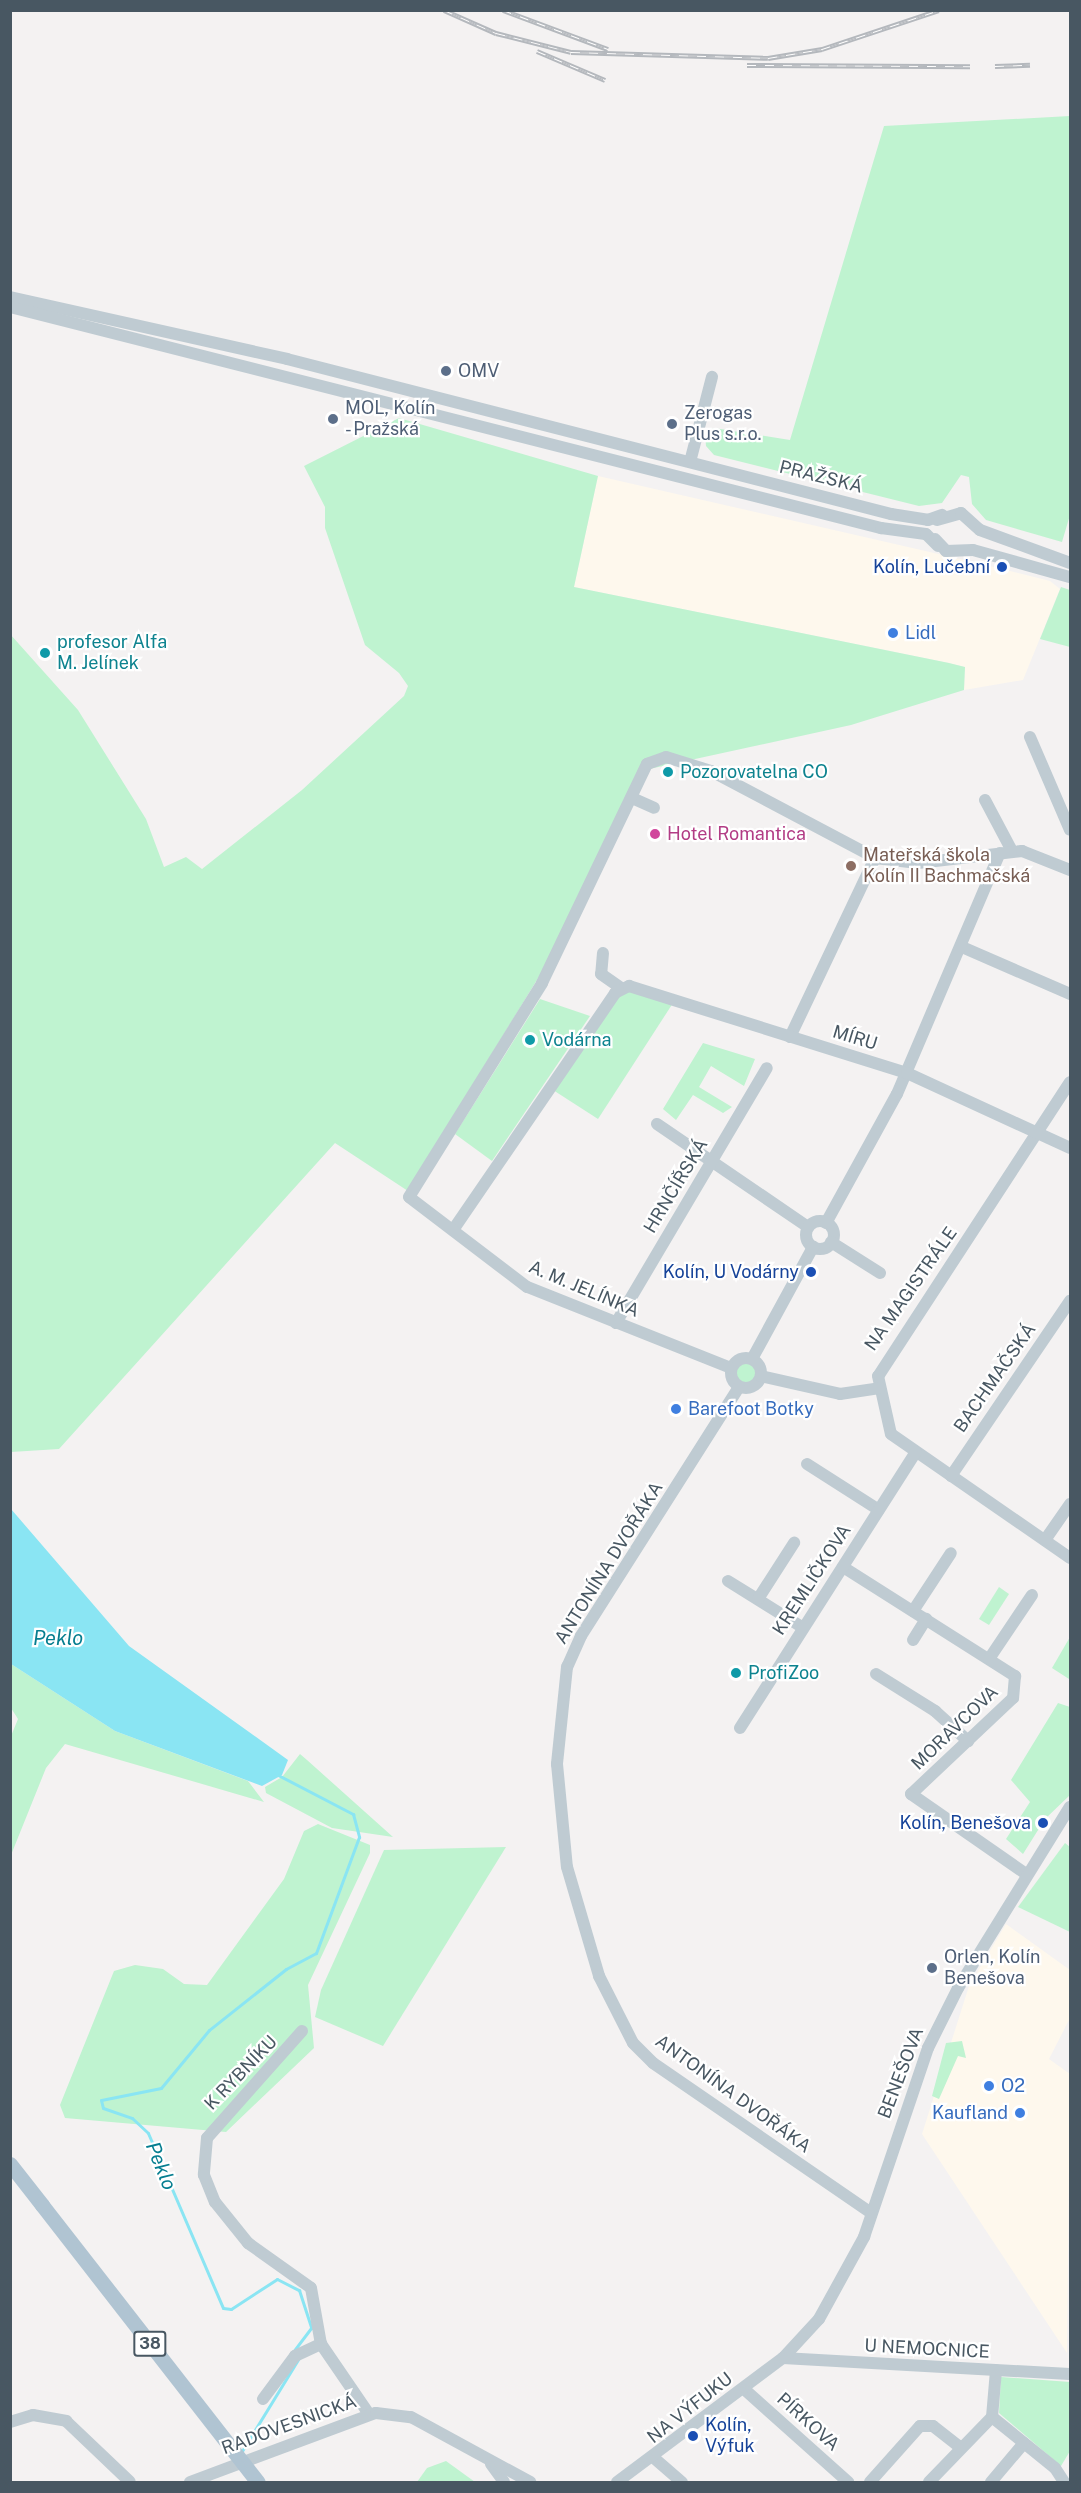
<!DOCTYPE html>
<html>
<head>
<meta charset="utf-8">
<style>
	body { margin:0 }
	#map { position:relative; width:1081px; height:2493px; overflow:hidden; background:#f4f2f2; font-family:"Public Sans",sans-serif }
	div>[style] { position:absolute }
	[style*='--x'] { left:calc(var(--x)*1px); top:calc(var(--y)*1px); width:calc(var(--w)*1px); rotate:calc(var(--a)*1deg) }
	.commercial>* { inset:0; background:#fef8ed }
	.green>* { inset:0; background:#bff3d0 }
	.round { border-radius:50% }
	.water>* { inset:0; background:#8ae5f3 }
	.stream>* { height:3px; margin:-1.5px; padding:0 1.5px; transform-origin:1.5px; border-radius:1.5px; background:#8ae5f3 }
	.minor>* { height:12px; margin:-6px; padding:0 6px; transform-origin:6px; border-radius:6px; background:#bfcbd2 }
	.minor>.ring { margin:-6px; padding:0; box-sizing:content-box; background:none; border:12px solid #bfcbd2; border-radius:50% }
	.major>* { height:15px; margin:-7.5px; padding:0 7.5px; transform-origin:7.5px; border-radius:7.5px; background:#b0c4d2 }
	.rail>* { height:5px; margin-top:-2.5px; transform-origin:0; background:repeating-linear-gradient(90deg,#fff 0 9px,#b4b8bd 0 18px); box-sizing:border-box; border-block:2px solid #b4b8bd }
	.major-bridge>* { height:15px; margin:-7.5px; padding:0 7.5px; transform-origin:7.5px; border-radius:7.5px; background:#b0c4d2 }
	.dots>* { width:16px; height:16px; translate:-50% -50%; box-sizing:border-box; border:3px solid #fff; border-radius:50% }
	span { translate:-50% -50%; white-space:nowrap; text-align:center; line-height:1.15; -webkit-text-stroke:4.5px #fff; paint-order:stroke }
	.shield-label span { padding:2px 4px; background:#fff; border:2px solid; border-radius:4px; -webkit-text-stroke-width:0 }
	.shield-label { font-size:16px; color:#485762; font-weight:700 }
	.service-label { font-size:18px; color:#4e5e75 }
	.left { translate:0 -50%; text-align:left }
	.street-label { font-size:18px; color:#485762 }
	.transit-label { font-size:18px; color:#164399 }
	.right { translate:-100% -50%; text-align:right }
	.shop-label { font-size:18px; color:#366cbe }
	.culture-label { font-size:18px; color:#0d838f }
	.hotel-label { font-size:18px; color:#b23c85 }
	.education-label { font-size:18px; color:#785e54 }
	.water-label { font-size:20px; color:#067e90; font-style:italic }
	.frame { position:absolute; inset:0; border:12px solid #485762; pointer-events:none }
</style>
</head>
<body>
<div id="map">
	<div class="commercial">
		<div style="clip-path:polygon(598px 476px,969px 561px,1050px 581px,1060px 589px,1023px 680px,964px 690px,965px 667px,949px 663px,574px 587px)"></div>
		<div style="clip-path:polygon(1006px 1924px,1070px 1970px,1070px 2018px,1049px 2059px,1070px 2074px,1067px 2353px,922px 2134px,969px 1986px)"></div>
	</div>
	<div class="green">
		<div style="clip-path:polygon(1070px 116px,1070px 515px,1062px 542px,986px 520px,972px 504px,969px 477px,961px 475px,942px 503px,919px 506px,714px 455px,706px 446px,705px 433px,714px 428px,790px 440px,884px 126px)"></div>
		<div style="clip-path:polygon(399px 418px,598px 476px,574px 587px,949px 663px,965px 667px,964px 690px,851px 725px,640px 771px,565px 934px,408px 1191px,335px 1143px,59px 1449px,11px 1452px,10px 634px,78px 710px,146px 819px,164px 867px,186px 857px,202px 869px,302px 790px,404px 696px,408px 686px,399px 673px,365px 645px,325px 528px,325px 507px,304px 466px)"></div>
		<div style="clip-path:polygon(1061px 587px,1070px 590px,1070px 647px,1040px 639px)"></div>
		<div style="clip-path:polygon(630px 990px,673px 1003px,598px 1119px,553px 1090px,621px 991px)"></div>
		<div style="clip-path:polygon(540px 999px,590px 1016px,492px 1161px,455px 1134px)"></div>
		<div style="clip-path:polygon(703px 1043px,755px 1059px,744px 1086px,711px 1066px,699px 1087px,732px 1107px,723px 1113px,693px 1095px,676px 1120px,663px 1109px)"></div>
		<div class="round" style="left:736px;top:1363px;width:20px;height:20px"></div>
		<div style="clip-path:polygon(999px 1587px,1009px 1594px,989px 1625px,979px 1619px)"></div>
		<div style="clip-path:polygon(1070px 1637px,1070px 1676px,1069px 1679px,1052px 1668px)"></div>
		<div style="clip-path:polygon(11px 1664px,115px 1731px,248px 1781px,264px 1802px,65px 1744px,46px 1768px,11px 1855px,11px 1736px,18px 1719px,11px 1708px)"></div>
		<div style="clip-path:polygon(1058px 1703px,1070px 1707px,1070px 1795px,1045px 1819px,1023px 1854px,1006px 1839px,1030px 1802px,1011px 1780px)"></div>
		<div style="clip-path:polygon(300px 1754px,307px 1760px,393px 1837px,332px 1828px,266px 1793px,265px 1787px,282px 1777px)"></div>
		<div style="clip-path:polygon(318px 1824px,370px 1845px,370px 1853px,308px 1985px,314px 2048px,226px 2132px,65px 2118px,60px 2105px,114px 1971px,135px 1965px,163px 1969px,184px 1984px,207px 1985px,284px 1879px,304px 1831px)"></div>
		<div style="clip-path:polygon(1065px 1843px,1070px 1847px,1070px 1932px,1018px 1907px)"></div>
		<div style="clip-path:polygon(506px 1847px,383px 2046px,315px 2017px,321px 1990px,384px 1850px)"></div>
		<div style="clip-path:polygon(962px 2041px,966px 2058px,958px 2056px,939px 2099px,932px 2096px,946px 2043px)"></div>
		<div style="clip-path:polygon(1001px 2377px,1070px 2382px,1070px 2451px,1061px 2466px,999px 2413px)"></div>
		<div style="clip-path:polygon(446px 2461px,475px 2482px,417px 2482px,427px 2468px)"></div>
	</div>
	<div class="water">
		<div style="clip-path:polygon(11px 1509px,129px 1646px,288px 1760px,282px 1775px,262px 1786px,115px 1731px,11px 1664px)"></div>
	</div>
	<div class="stream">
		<div style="--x:278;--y:1775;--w:85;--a:27.5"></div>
		<div style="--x:353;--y:1814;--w:24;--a:75"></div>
		<div style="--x:359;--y:1837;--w:124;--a:110.3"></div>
		<div style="--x:316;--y:1953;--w:34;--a:152"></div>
		<div style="--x:286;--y:1969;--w:98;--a:141.6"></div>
		<div style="--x:209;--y:2030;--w:75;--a:129.6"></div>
		<div style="--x:161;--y:2088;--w:61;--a:168.7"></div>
		<div style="--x:101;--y:2100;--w:8;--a:76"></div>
		<div style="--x:103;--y:2108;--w:31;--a:19"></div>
		<div style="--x:132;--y:2118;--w:22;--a:43"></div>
		<div style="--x:148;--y:2133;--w:190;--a:66.8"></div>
		<div style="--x:223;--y:2308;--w:8;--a:7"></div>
		<div style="--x:231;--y:2309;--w:55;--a:-33.1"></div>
		<div style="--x:277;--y:2279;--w:25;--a:27"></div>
		<div style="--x:299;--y:2290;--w:40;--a:72"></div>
		<div style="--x:311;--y:2328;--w:30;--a:127"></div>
		<div style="--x:242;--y:2451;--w:109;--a:-58.5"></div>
	</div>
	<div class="minor">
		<div style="--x:10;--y:297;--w:284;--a:12.6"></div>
		<div style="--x:287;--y:359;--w:624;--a:14.39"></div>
		<div style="--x:891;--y:514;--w:37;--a:9"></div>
		<div style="--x:928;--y:520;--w:15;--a:-20"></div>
		<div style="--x:10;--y:307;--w:899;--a:14.24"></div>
		<div style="--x:881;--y:528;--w:45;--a:7.6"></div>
		<div style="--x:926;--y:534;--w:17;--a:45"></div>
		<div style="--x:690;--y:462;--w:88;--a:-75.5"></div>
		<div style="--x:937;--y:520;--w:25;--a:-16"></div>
		<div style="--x:961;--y:513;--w:25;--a:42"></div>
		<div style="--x:980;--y:530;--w:96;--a:20.1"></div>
		<div style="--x:935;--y:539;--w:16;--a:47"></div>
		<div style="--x:946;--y:551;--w:27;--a:-2"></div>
		<div style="--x:973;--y:550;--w:101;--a:15.6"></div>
		<div style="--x:1030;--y:737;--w:101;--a:66.7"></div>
		<div style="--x:632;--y:798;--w:24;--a:24"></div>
		<div style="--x:985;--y:800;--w:58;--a:62.1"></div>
		<div style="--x:962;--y:947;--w:118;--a:23.5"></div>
		<div style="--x:603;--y:953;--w:21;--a:95"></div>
		<div style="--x:601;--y:974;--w:24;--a:35"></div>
		<div style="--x:790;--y:1037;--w:198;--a:-64.6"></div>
		<div style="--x:1070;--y:1082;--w:351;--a:123.1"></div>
		<div style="--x:878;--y:1376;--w:59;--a:77.4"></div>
		<div style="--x:891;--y:1434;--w:218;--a:34.7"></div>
		<div style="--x:657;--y:1124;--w:183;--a:34.3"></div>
		<div class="ring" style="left:806px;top:1221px;width:16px;height:16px"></div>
		<div style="--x:826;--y:1223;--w:147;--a:-61.2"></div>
		<div style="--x:897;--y:1094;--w:262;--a:-66.9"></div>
		<div style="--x:453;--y:1230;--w:287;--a:-55.6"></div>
		<div style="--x:615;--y:993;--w:16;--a:-27"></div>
		<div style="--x:629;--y:986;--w:291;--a:17.4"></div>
		<div style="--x:907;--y:1073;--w:179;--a:24.7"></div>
		<div style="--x:831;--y:1242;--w:58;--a:32.3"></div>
		<div style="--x:616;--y:1323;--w:296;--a:-59.4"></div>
		<div class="ring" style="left:731px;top:1358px;width:18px;height:18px"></div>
		<div style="--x:752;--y:1359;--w:128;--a:-61.4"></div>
		<div style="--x:731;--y:1368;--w:219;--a:-158.3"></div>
		<div style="--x:527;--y:1287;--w:148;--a:-142.7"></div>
		<div style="--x:409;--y:1197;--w:252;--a:-58.1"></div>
		<div style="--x:542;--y:983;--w:243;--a:-64.4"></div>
		<div style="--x:647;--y:764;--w:20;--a:-20"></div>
		<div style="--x:666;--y:757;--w:47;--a:17.3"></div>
		<div style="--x:711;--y:771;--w:186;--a:27.9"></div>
		<div style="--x:875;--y:858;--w:43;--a:6.6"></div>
		<div style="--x:918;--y:863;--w:105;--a:-6.6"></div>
		<div style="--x:1022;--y:851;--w:52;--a:21.6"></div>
		<div style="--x:761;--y:1376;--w:81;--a:12.8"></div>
		<div style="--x:840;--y:1394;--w:40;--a:-8.5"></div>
		<div style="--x:739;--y:1387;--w:295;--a:122.4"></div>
		<div style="--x:581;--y:1636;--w:34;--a:114"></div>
		<div style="--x:567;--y:1667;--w:98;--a:95.9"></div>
		<div style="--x:557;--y:1764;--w:103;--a:84.5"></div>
		<div style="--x:567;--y:1867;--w:114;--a:73.6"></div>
		<div style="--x:599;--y:1976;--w:75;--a:63.1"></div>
		<div style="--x:633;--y:2043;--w:28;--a:45"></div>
		<div style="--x:653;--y:2063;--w:265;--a:34.5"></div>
		<div style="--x:807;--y:1464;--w:85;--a:32.6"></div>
		<div style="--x:951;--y:1476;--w:212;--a:-55.8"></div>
		<div style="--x:1045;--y:1540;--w:44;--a:-55.2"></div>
		<div style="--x:843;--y:1567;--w:204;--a:32.4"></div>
		<div style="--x:1015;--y:1676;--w:22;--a:95"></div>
		<div style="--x:1013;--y:1698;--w:140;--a:136.7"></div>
		<div style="--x:911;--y:1794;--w:140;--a:34.8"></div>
		<div style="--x:728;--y:1581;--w:87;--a:31.9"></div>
		<div style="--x:758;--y:1599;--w:67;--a:-57.3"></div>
		<div style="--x:913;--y:1611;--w:69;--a:-56.8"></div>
		<div style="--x:913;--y:1640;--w:25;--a:-58"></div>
		<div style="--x:989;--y:1659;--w:77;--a:-56.1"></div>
		<div style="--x:876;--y:1674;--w:70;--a:32.1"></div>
		<div style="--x:935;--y:1711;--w:45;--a:42.3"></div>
		<div style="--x:740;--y:1728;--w:327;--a:-57.5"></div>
		<div style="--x:302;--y:2031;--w:143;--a:131.6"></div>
		<div style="--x:207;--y:2138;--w:37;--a:95"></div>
		<div style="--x:204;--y:2175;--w:29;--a:68"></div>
		<div style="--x:215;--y:2202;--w:53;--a:51.2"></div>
		<div style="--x:248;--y:2243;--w:77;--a:35.5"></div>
		<div style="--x:311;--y:2288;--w:57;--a:79.9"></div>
		<div style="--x:321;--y:2344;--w:85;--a:55.6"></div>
		<div style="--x:783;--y:2358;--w:287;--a:3.2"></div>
		<div style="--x:744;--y:2389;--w:140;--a:41.8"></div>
		<div style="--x:263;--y:2399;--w:54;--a:-53.3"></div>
		<div style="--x:295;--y:2356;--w:29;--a:-25"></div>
		<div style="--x:992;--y:2417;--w:81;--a:39"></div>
		<div style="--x:1055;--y:2468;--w:17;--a:57"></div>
		<div style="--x:10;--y:2422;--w:24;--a:-17"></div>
		<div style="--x:33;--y:2415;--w:34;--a:10"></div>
		<div style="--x:66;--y:2421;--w:88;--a:43.6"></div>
		<div style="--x:654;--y:2458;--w:37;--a:41"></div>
		<div style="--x:491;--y:2464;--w:22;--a:54"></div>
		<div style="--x:190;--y:2482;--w:198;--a:-20.4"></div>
		<div style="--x:376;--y:2413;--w:35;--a:7"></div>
		<div style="--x:411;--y:2417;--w:136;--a:28.6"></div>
		<div style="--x:617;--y:2482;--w:207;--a:-36.8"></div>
		<div style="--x:783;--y:2358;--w:53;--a:-47.3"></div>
		<div style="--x:819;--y:2319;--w:94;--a:-61.2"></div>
		<div style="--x:864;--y:2237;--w:200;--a:-71.3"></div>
		<div style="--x:928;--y:2048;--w:67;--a:-63.4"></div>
		<div style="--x:958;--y:1988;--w:213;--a:-58.3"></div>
		<div style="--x:870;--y:2482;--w:75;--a:-48.2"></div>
		<div style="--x:920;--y:2426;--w:13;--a:0"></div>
		<div style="--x:933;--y:2426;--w:34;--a:38"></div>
		<div style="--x:929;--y:2482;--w:91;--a:-45.9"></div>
		<div style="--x:992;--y:2417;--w:47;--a:-85.1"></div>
		<div style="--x:991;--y:2482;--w:51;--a:-49.8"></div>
	</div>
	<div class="major">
		<div style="--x:10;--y:2164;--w:52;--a:52"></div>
	</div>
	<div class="rail">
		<div style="--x:444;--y:10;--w:57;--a:23.9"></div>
		<div style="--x:496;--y:33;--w:77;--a:14.2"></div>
		<div style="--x:571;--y:52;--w:197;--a:1.7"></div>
		<div style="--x:768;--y:58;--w:55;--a:-9.5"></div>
		<div style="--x:822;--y:49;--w:123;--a:-18.4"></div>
		<div style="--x:503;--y:10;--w:112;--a:20.4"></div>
		<div style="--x:537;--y:51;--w:74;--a:23.1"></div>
		<div style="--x:747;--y:65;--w:223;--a:0.3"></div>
		<div style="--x:995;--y:66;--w:35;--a:-2"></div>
	</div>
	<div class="major-bridge">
		<div style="--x:42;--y:2205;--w:351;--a:52.1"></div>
	</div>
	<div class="dots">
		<div style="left:446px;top:371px;background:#5c6f8a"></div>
		<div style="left:333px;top:419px;background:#5c6f8a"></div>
		<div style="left:672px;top:424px;background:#5c6f8a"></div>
		<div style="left:1002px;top:567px;background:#1a4fb4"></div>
		<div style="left:893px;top:633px;background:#3f7fe0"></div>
		<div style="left:45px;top:653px;background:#0f9aa8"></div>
		<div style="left:668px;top:772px;background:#0f9aa8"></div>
		<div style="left:655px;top:834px;background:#d1479c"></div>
		<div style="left:851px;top:866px;background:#8d6e63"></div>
		<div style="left:530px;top:1040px;background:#0f9aa8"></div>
		<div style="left:811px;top:1272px;background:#1a4fb4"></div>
		<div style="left:676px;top:1409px;background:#3f7fe0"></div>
		<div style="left:736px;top:1673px;background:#0f9aa8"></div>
		<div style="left:1043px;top:1823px;background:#1a4fb4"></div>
		<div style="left:932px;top:1968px;background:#5c6f8a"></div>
		<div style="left:989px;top:2086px;background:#3f7fe0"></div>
		<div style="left:1020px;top:2113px;background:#3f7fe0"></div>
		<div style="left:693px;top:2436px;background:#1a4fb4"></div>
	</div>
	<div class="shield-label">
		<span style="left:150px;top:2344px">38</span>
	</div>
	<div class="service-label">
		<span class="left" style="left:458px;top:371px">OMV</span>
		<span class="left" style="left:345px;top:419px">MOL, Kolín<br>- Pražská</span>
		<span class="left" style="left:684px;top:424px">Zerogas<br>Plus s.r.o.</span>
		<span class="left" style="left:944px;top:1968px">Orlen, Kolín<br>Benešova</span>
	</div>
	<div class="street-label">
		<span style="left:821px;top:477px;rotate:14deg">PRAŽSKÁ</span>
		<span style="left:855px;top:1038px;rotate:17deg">MÍRU</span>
		<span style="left:676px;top:1186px;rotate:-59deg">HRNČÍŘSKÁ</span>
		<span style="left:584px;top:1289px;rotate:23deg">A. M. JELÍNKA</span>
		<span style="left:911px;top:1289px;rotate:-55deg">NA MAGISTRÁLE</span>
		<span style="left:995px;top:1378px;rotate:-55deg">BACHMAČSKÁ</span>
		<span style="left:609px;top:1563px;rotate:-58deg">ANTONÍNA DVOŘÁKA</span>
		<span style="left:812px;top:1580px;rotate:-57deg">KREMLIČKOVA</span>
		<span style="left:955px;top:1728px;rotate:-44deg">MORAVCOVA</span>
		<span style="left:241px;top:2073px;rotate:-46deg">K RYBNÍKU</span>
		<span style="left:901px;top:2073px;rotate:-69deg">BENEŠOVA</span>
		<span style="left:733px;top:2094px;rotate:36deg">ANTONÍNA DVOŘÁKA</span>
		<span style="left:927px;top:2349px;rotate:3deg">U NEMOCNICE</span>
		<span style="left:690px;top:2408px;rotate:-38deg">NA VÝFUKU</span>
		<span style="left:808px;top:2422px;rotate:42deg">PÍRKOVA</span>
		<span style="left:289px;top:2425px;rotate:-20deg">RADOVESNICKÁ</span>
	</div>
	<div class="transit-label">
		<span class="right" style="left:990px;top:567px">Kolín, Lučební</span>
		<span class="right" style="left:799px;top:1272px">Kolín, U Vodárny</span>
		<span class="right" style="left:1031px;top:1823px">Kolín, Benešova</span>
		<span class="left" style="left:705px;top:2436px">Kolín,<br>Výfuk</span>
	</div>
	<div class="shop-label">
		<span class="left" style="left:905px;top:633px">Lidl</span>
		<span class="left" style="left:688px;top:1409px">Barefoot Botky</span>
		<span class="left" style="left:1001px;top:2086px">O2</span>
		<span class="right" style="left:1008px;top:2113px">Kaufland</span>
	</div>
	<div class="culture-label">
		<span class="left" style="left:57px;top:653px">profesor Alfa<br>M. Jelínek</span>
		<span class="left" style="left:680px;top:772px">Pozorovatelna CO</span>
		<span class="left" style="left:542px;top:1040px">Vodárna</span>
		<span class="left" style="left:748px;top:1673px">ProfiZoo</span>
	</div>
	<div class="hotel-label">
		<span class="left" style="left:667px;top:834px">Hotel Romantica</span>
	</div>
	<div class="education-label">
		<span class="left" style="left:863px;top:866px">Mateřská škola<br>Kolín II Bachmačská</span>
	</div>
	<div class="water-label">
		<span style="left:58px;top:1638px">Peklo</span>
		<span style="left:161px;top:2166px;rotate:68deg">Peklo</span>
	</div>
	<div class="frame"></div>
</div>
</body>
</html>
